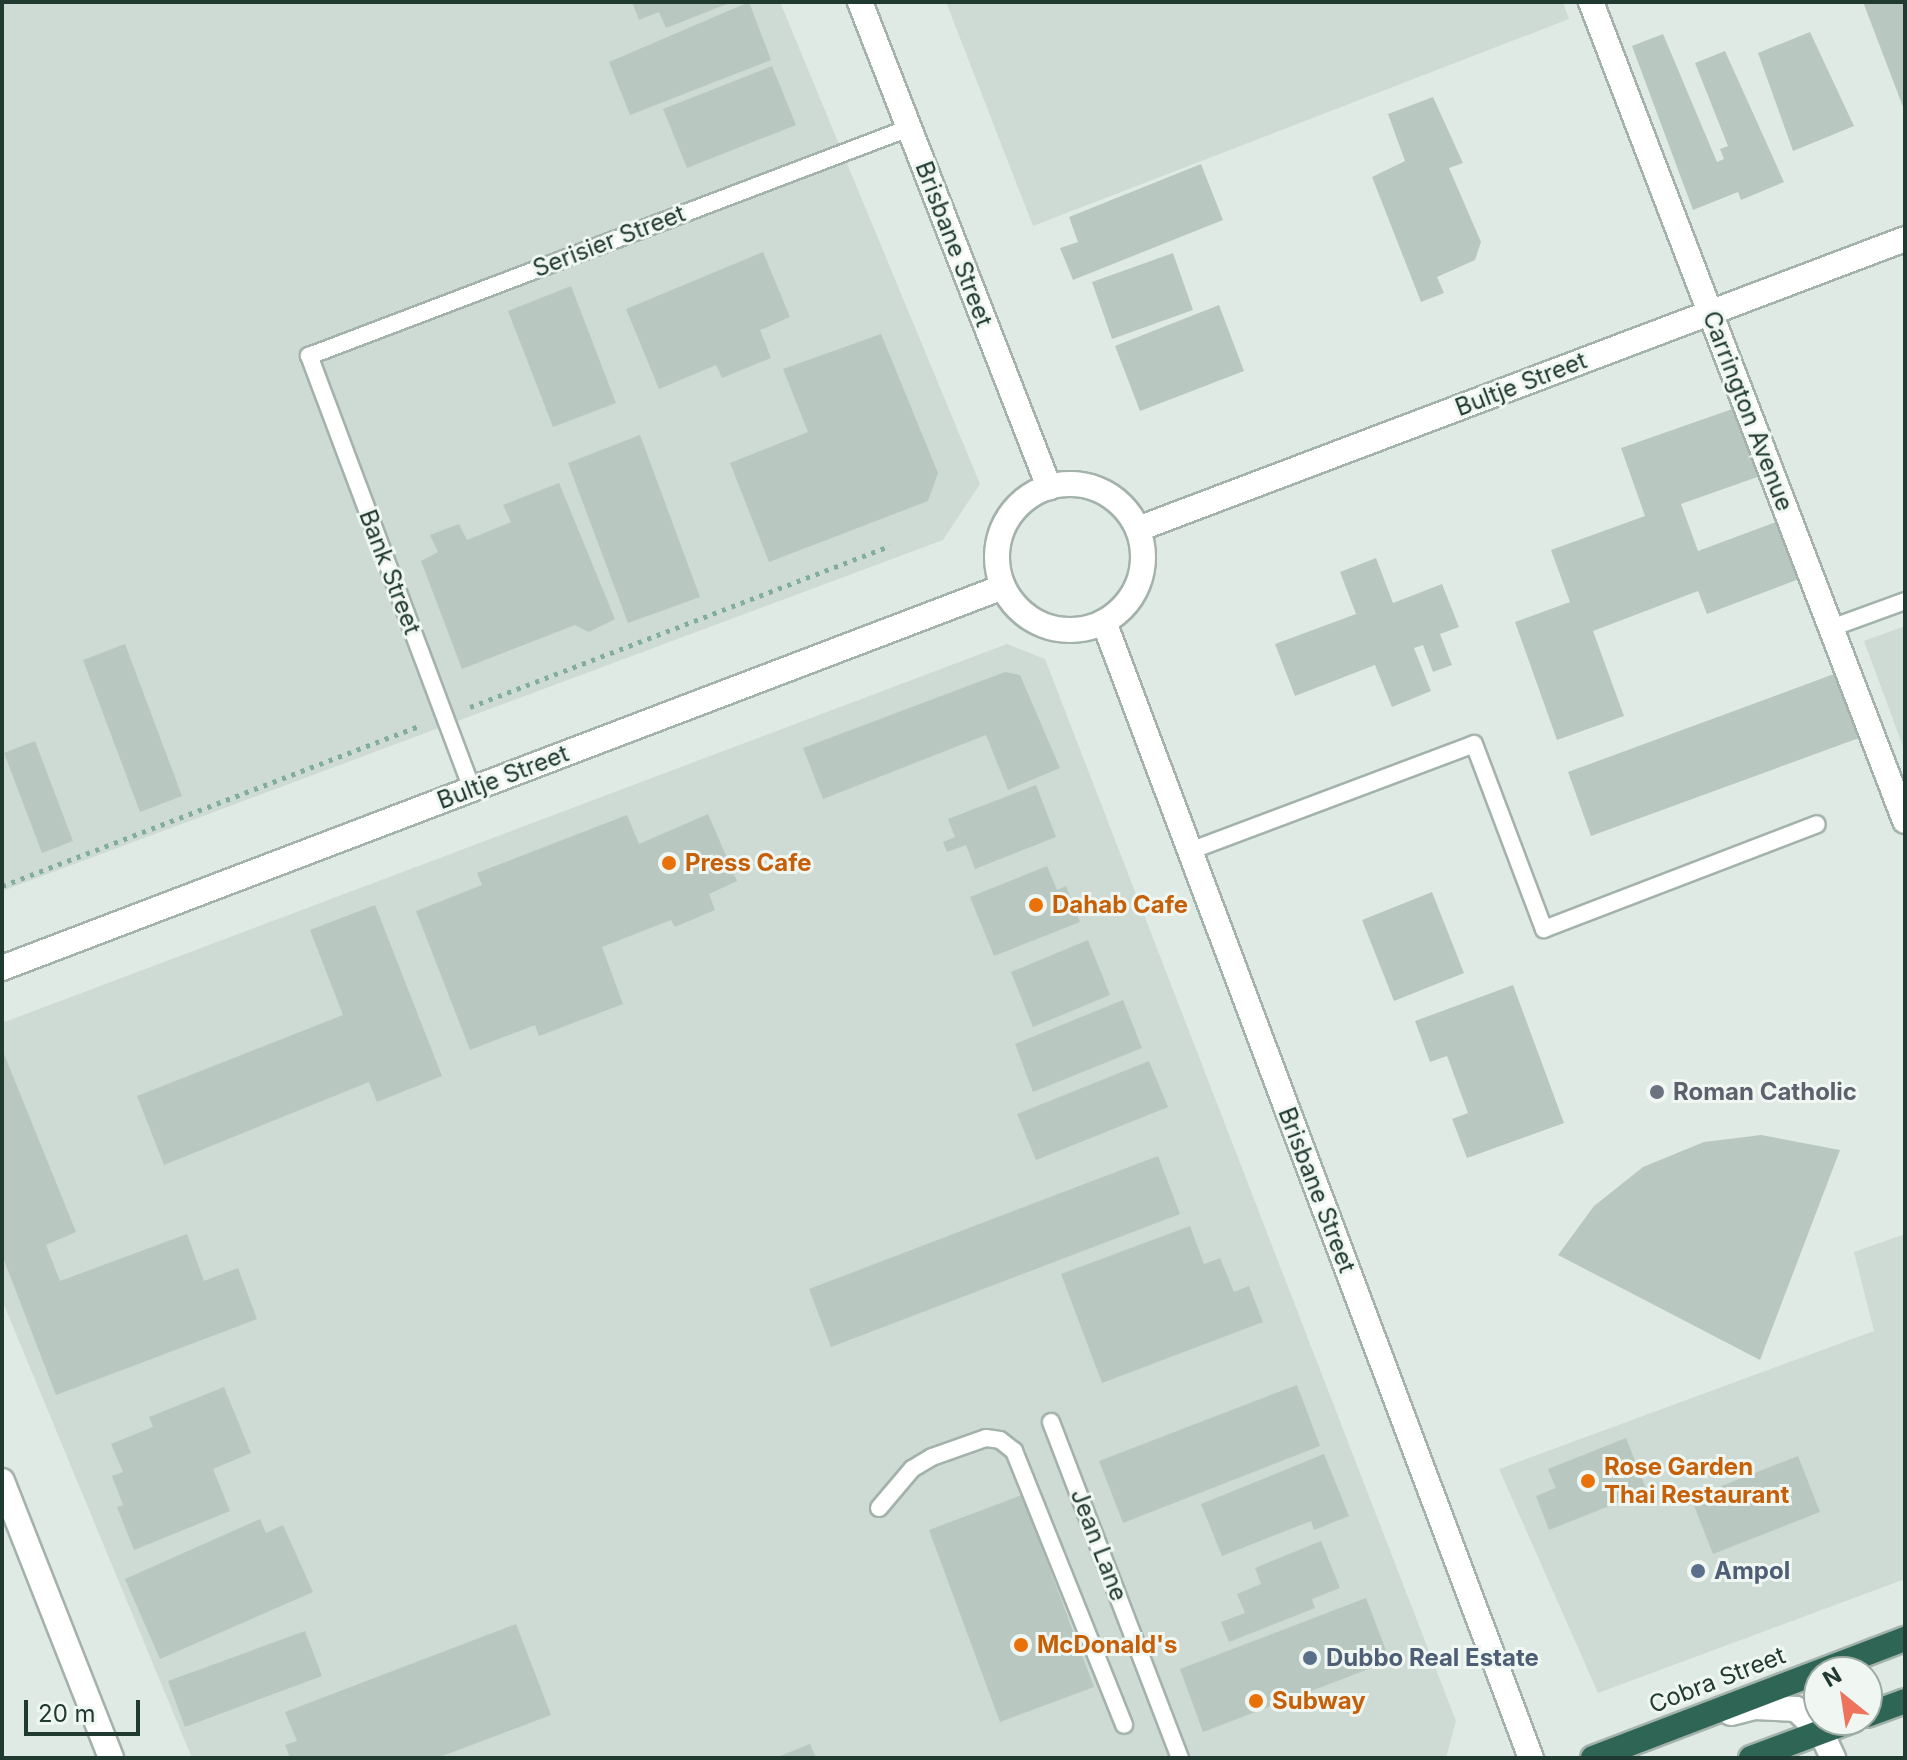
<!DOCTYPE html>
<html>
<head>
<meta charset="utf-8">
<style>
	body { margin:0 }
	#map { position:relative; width:1907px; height:1760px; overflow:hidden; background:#e0eae5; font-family:Inter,sans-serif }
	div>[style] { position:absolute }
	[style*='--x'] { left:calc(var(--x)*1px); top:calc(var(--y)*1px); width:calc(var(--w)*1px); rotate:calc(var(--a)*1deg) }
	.built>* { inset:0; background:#cedad4 }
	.building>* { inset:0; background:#b8c8c0 }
	.path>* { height:5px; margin-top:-2.5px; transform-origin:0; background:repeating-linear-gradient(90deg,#81ad9c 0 4px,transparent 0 10px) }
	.roads { filter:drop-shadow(2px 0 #a3b2ab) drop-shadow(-2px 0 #a3b2ab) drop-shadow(0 2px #a3b2ab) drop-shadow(0 -2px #a3b2ab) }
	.lane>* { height:16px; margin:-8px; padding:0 8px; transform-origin:8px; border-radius:8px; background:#fff }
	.street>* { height:24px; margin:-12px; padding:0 12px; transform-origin:12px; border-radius:12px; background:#fff }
	.secondary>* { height:24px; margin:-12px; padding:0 12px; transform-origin:12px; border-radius:12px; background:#fff }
	.secondary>.ring { margin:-12px; padding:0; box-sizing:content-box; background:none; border:24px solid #fff; border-radius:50% }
	.highway>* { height:24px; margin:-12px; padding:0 12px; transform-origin:12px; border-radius:12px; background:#2e6555 }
	.dots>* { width:22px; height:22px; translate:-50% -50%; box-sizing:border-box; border:4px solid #f0f7f3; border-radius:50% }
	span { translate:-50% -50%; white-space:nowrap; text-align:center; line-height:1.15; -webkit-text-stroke:6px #f0f7f3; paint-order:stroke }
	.street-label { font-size:24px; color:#213a31 }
	.food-label { font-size:24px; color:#c56008; font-weight:700 }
	.left { translate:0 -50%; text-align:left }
	.worship-label { font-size:24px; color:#5b616d; font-weight:700 }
	.service-label { font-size:24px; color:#4e5e75; font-weight:700 }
	.frame { position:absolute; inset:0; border:4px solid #213a31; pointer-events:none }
	.north { position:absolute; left:1803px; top:1656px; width:80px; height:80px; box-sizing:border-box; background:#f0f7f3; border:2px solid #9daba5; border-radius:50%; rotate:330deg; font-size:22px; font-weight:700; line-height:32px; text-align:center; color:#213a31 }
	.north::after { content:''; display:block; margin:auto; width:28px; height:36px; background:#ed735c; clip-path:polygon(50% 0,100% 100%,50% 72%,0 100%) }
	.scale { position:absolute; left:24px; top:1700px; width:116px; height:36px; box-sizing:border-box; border:4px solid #213a31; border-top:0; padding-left:10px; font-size:24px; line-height:28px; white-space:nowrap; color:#213a31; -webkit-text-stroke:6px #f0f7f3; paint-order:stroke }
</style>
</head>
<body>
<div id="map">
	<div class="built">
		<div style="clip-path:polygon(2px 2px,780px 2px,980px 484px,943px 540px,2px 891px)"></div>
		<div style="clip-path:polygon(946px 2px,1563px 2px,1569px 19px,1033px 226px)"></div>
		<div style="clip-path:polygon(1905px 626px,1905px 752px,1864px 641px)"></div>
		<div style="clip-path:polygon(1007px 644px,1045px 659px,1456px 1721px,1446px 1758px,192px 1758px,2px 1300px,2px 1023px)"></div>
		<div style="clip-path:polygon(1905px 1234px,1905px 1579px,1598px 1693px,1499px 1469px,1874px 1331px,1854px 1252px)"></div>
	</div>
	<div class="building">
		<div style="clip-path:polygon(632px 2px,732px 2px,666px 28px,659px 12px,639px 20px)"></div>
		<div style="clip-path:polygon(749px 2px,771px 60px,630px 115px,609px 62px)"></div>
		<div style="clip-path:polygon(1863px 2px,1905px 2px,1905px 112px)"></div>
		<div style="clip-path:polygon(1810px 32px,1854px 126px,1793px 151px,1758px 53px)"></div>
		<div style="clip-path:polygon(1663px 34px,1717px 162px,1724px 159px,1720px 149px,1728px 146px,1695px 63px,1725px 51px,1784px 182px,1741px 200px,1738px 192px,1693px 210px,1632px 46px)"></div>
		<div style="clip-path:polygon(772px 66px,796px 125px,687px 168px,663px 109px)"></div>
		<div style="clip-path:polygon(1433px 97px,1463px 163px,1449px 168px,1481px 242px,1475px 260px,1437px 277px,1444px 293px,1421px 302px,1372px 177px,1405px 161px,1388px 114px)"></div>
		<div style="clip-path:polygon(1201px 164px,1223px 220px,1073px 280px,1060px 248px,1078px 242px,1069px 217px)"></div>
		<div style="clip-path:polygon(763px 252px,790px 317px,760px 330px,771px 358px,722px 378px,716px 365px,659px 389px,626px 309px)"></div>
		<div style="clip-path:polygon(1173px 253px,1193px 310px,1112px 339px,1092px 282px)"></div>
		<div style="clip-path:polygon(571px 286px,616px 403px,553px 427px,508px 311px)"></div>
		<div style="clip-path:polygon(1219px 305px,1244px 371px,1140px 411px,1115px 346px)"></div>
		<div style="clip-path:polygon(881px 334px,938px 473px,928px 501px,769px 562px,730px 463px,808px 432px,783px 369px)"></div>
		<div style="clip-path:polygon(1738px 407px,1763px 475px,1681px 504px,1698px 551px,1776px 522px,1799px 579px,1707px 614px,1698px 591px,1593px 631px,1624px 716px,1557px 740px,1515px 622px,1570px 602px,1551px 550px,1645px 516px,1621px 448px)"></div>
		<div style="clip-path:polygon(640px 435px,700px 597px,628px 623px,568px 463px)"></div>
		<div style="clip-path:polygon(559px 483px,615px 619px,589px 632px,575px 625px,462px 669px,421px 561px,438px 552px,430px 535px,459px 524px,467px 540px,511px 522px,503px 505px)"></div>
		<div style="clip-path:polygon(1376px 558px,1393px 603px,1442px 584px,1459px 627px,1440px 634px,1452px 665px,1433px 672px,1423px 645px,1414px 648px,1431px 691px,1392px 707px,1375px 665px,1295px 696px,1275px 644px,1356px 614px,1340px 572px)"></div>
		<div style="clip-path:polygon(125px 644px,182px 796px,140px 812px,83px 660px)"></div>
		<div style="clip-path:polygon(1005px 672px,1020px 675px,1060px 768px,1008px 790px,986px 735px,823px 799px,803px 748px)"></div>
		<div style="clip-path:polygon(1834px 674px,1859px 738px,1591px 836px,1568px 772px)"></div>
		<div style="clip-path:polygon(35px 741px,73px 841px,42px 853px,4px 753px)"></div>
		<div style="clip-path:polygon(1036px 785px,1056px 837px,975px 869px,966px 845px,947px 852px,943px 842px,955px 837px,948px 819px)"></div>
		<div style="clip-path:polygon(708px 814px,737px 881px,709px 894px,715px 910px,675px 927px,671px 920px,602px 947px,623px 1004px,539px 1036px,535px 1025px,470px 1050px,416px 911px,482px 885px,477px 873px,627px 815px,639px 844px)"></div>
		<div style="clip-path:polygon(1047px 866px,1057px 890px,1066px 886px,1080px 922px,994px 956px,970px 897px)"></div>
		<div style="clip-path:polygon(1432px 892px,1464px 973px,1394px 1001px,1362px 920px)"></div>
		<div style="clip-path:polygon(375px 905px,442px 1076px,377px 1102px,369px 1082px,164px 1165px,137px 1096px,343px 1015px,310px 930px)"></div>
		<div style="clip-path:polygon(1088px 940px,1110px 995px,1033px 1027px,1011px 972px)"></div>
		<div style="clip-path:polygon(1513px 985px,1564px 1123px,1467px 1158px,1452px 1119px,1468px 1113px,1447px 1056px,1430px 1062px,1415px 1021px)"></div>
		<div style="clip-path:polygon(1123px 1000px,1142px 1048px,1033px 1092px,1015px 1044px)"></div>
		<div style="clip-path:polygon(2px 1049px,76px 1232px,46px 1245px,60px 1281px,187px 1234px,204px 1281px,238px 1268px,257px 1319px,56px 1395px,2px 1255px)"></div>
		<div style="clip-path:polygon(1149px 1061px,1168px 1107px,1036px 1160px,1017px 1114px)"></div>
		<div style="clip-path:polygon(1761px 1135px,1840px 1150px,1760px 1360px,1558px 1255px,1594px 1206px,1643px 1167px,1704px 1142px)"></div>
		<div style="clip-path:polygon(1158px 1156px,1180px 1214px,831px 1347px,809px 1289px)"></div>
		<div style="clip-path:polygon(1190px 1226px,1204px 1264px,1220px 1258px,1234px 1292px,1249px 1286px,1263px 1322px,1102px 1383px,1061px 1274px)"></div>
		<div style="clip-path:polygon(1297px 1385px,1320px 1446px,1123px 1523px,1099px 1461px)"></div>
		<div style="clip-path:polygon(224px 1387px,251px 1453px,213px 1469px,230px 1511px,134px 1550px,117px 1507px,123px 1505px,112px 1476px,123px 1472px,111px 1444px,153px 1427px,149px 1417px)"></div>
		<div style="clip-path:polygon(1626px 1438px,1647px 1491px,1549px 1530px,1536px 1496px,1556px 1488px,1548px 1469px)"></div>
		<div style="clip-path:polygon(1324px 1454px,1349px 1516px,1314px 1530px,1311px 1521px,1222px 1556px,1201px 1504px)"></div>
		<div style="clip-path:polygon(1798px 1456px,1820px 1512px,1713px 1554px,1691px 1498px)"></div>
		<div style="clip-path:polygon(1022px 1495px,1094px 1687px,1000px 1722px,929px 1530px)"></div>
		<div style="clip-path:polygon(260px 1519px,266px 1533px,283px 1525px,313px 1592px,160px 1659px,125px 1579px)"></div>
		<div style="clip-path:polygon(1321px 1541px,1340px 1588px,1312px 1599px,1315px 1608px,1229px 1642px,1221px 1622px,1245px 1613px,1237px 1594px,1261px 1584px,1255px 1568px)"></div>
		<div style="clip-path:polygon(1366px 1598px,1390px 1661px,1203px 1732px,1180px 1669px)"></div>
		<div style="clip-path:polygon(516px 1624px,551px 1715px,437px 1758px,290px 1758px,285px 1745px,297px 1741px,285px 1712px)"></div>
		<div style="clip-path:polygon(305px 1631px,322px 1676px,185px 1727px,168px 1681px)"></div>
		<div style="clip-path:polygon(810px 1744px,816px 1758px,775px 1758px)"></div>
	</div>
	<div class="path">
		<div style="--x:470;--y:707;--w:450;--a:-21"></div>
		<div style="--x:2;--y:886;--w:447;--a:-21"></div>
	</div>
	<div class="roads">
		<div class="lane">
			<div style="--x:1831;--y:628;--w:79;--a:-20"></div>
			<div style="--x:472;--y:789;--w:463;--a:-110.6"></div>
			<div style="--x:309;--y:356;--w:642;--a:-20.81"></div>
			<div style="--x:1190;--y:851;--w:303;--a:-20.6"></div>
			<div style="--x:1474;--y:744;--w:198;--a:69.3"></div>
			<div style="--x:1544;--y:929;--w:292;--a:-21"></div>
			<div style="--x:1051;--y:1422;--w:360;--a:69"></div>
			<div style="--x:879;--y:1508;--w:51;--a:-49.8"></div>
			<div style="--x:912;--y:1469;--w:23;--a:-31"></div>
			<div style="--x:932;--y:1457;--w:57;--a:-19.4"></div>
			<div style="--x:986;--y:1438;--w:14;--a:8"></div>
			<div style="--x:1000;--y:1440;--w:18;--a:38"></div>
			<div style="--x:1014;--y:1451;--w:295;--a:68.1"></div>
		</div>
		<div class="street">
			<div style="--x:860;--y:2;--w:521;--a:68.71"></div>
			<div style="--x:1591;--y:2;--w:877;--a:69.02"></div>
			<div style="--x:1104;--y:622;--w:1214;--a:69.4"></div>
			<div style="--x:2;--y:1481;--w:298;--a:68.5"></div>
			<div style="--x:1731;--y:1713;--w:25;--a:-14"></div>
			<div style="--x:1755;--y:1707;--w:41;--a:2.8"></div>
			<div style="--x:1796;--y:1709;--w:34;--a:43"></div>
			<div style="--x:1821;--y:1732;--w:29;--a:65"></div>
		</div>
		<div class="secondary">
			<div class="ring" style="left:997px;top:484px;width:122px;height:122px"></div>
			<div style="--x:1138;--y:529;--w:820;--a:-20.71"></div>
			<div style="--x:2;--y:968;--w:1071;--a:-20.84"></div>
		</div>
		<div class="highway">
			<div style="--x:1867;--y:1715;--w:40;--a:-20.2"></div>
			<div style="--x:1593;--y:1758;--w:334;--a:-20.9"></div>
			<div style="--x:1751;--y:1758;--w:109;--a:-20.4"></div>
		</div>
	</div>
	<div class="dots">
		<div style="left:669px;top:863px;background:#e8710a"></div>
		<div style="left:1036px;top:905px;background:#e8710a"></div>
		<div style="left:1657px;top:1092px;background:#6b7280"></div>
		<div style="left:1588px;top:1481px;background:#e8710a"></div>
		<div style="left:1698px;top:1571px;background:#5c6f8a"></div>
		<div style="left:1021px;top:1645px;background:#e8710a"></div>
		<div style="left:1310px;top:1658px;background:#5c6f8a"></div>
		<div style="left:1256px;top:1701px;background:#e8710a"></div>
	</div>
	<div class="street-label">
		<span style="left:609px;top:241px;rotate:-21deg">Serisier Street</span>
		<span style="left:954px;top:244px;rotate:69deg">Brisbane Street</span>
		<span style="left:1521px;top:384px;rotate:-21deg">Bultje Street</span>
		<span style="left:1748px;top:411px;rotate:69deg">Carrington Avenue</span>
		<span style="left:390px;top:572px;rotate:69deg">Bank Street</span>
		<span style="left:503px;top:777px;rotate:-21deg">Bultje Street</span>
		<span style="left:1317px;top:1190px;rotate:69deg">Brisbane Street</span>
		<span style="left:1099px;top:1545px;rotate:69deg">Jean Lane</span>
		<span style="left:1717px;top:1680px;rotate:-21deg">Cobra Street</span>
	</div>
	<div class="food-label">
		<span class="left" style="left:685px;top:863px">Press Cafe</span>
		<span class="left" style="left:1052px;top:905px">Dahab Cafe</span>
		<span class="left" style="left:1604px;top:1481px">Rose Garden<br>Thai Restaurant</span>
		<span class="left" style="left:1037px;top:1645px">McDonald's</span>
		<span class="left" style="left:1272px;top:1701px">Subway</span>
	</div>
	<div class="worship-label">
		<span class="left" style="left:1673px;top:1092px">Roman Catholic</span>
	</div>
	<div class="service-label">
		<span class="left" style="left:1714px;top:1571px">Ampol</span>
		<span class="left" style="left:1326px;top:1658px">Dubbo Real Estate</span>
	</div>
	<div class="frame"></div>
	<div class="north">N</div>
	<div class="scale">20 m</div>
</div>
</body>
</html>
